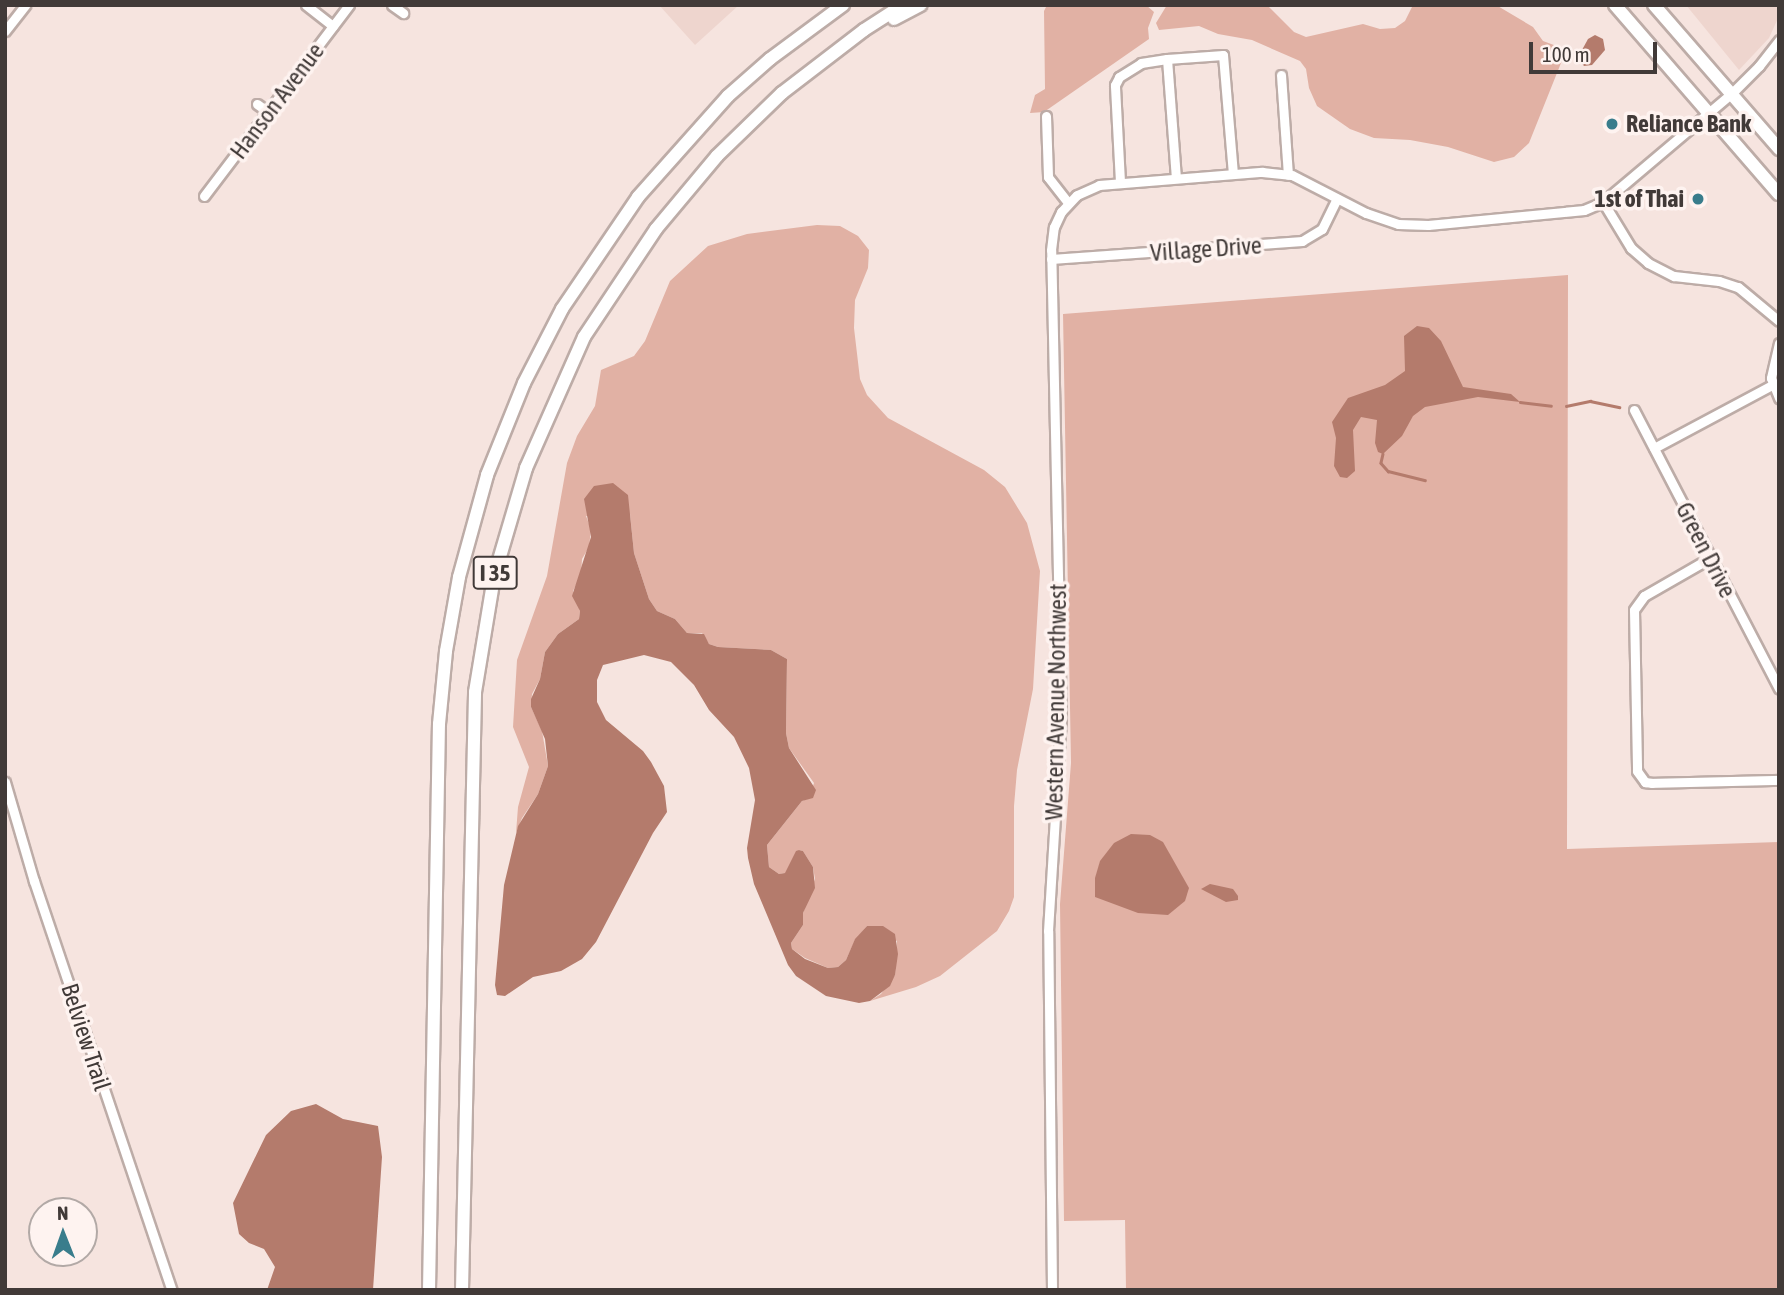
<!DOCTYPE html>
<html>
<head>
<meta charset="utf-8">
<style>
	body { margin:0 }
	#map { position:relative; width:1784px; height:1295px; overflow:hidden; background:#f6e4df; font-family:"Asap Condensed",sans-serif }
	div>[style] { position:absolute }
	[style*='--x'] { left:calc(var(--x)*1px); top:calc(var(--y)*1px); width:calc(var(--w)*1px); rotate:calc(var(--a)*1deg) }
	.built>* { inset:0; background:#eed5ce }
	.green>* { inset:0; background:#e1b1a4 }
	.water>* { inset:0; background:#b47b6c }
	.stream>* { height:2.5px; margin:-1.25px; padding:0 1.25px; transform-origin:1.25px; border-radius:1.25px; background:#b47b6c }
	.roads { filter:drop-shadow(2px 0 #bdaca7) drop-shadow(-2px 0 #bdaca7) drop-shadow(0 2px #bdaca7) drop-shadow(0 -2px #bdaca7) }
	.minor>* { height:9px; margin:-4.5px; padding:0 4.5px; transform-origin:4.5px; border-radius:4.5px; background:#fff }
	.highway>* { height:12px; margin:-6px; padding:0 6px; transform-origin:6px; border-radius:6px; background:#fff }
	.dots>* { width:19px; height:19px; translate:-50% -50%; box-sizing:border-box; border:4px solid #fef3f0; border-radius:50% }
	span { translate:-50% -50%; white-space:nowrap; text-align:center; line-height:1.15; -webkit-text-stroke:7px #fef3f0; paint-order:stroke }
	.shield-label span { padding:2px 5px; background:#fef3f0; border:2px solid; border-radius:5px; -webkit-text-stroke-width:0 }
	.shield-label { font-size:23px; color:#413a38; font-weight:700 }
	.street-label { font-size:24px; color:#413a38 }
	.poi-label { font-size:24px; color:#413a38; font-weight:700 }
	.left { translate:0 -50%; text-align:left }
	.right { translate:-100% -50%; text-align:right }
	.frame { position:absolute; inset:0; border:7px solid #413a38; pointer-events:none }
	.north { position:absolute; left:28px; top:1197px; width:70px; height:70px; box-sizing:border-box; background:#fef3f0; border:2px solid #b2a9a6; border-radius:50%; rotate:359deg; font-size:19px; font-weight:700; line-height:28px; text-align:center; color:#413a38 }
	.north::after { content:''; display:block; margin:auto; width:24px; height:32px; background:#397d8c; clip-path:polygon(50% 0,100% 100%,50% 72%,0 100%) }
	.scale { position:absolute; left:1529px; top:42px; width:128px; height:32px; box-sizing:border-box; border:4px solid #413a38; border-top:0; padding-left:9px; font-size:21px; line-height:24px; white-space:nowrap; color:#413a38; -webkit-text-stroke:5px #fef3f0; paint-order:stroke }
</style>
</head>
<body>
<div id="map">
	<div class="built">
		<div style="clip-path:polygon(659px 5px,739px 5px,695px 45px)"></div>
		<div style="clip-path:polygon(1686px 5px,1779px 5px,1779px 16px,1769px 38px,1739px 70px)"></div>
	</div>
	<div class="green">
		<div style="clip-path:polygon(1047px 5px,1146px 5px,1154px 12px,1148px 28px,1149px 39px,1044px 112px,1030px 113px,1035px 95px,1045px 89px,1044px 11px)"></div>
		<div style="clip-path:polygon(1167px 5px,1267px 5px,1294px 32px,1306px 37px,1363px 24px,1380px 29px,1395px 28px,1405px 21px,1413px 5px,1496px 5px,1533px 27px,1543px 41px,1562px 48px,1565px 53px,1529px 143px,1514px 157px,1494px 162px,1448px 147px,1410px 140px,1374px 138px,1350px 129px,1317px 106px,1309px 88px,1306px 69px,1300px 61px,1252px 40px,1218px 34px,1199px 26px,1159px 30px,1156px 23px)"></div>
		<div style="clip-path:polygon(817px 225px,840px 226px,858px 236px,869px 250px,868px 268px,855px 300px,854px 328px,860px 379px,867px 395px,888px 418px,984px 470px,1005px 487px,1027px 523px,1040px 571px,1033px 689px,1017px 770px,1014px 806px,1014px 897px,1009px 911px,997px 931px,940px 976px,916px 987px,870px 1001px,881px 994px,895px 975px,897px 941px,867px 926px,855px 940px,846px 960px,838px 967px,828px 968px,805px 958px,792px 949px,791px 943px,803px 925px,803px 913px,815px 879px,813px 867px,803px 851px,799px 850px,786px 873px,779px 874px,769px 867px,767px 845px,802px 801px,809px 798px,814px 783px,789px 748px,786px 733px,787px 659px,771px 650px,718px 647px,709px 644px,702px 633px,687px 633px,675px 619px,657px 611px,649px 599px,634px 553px,630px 514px,586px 516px,591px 529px,589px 547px,582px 559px,581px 575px,573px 591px,580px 611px,579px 619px,558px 634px,545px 652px,540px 679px,532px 694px,531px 707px,542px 731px,548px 766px,538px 794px,522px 818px,516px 833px,518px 807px,529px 767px,513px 727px,517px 660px,547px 576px,567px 463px,577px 436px,595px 406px,601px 370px,634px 356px,645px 341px,670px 281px,708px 246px,747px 234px)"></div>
		<div style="clip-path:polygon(1568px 275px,1567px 849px,1779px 842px,1779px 1290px,1126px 1290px,1125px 1220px,1064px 1221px,1060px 904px,1071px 763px,1063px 314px)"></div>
	</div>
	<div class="water">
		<div style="clip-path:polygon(1595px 35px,1603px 39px,1605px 50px,1592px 65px,1584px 66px,1580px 61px,1582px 50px,1588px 39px)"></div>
		<div style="clip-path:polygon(1417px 326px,1429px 328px,1441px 341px,1463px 387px,1511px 394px,1520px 402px,1478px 397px,1425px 407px,1413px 416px,1402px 436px,1383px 454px,1378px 452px,1375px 443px,1377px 420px,1361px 417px,1353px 430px,1355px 471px,1347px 478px,1340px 477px,1334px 466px,1336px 438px,1332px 422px,1348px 398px,1385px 385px,1405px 371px,1404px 336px)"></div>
		<div style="clip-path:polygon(613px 483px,628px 495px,634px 553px,649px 599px,657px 611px,675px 619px,687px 633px,704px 634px,709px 644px,718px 647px,771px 650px,787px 659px,786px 733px,789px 748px,816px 790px,813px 798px,802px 801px,767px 845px,769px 867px,779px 874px,785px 873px,796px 851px,799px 850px,803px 851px,813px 867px,815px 888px,803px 913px,803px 925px,791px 943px,792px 949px,805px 959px,828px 968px,838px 967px,846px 960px,855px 939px,867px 926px,883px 926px,895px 934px,898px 954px,895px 975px,890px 986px,870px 1001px,859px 1003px,826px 996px,796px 976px,788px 965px,754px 884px,748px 858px,747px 848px,755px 800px,749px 768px,734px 737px,709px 710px,694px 685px,671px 662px,644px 655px,603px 665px,597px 680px,597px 702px,606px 720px,643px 751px,651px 762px,664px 786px,667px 812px,653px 833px,596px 942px,582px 959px,561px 971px,533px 977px,505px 996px,497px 995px,495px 985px,504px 885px,518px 826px,538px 794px,548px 766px,545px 739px,531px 707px,531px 699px,540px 679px,545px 652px,558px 634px,579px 619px,580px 611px,572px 596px,591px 537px,584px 499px,594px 486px)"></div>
		<div style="clip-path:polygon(1131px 834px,1150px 835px,1163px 842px,1189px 888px,1185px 901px,1168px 915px,1138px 913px,1095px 897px,1095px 878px,1100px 861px,1114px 843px)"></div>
		<div style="clip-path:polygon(1210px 884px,1233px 889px,1238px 896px,1238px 900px,1226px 902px,1201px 889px)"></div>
		<div style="clip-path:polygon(316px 1104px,343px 1119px,378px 1126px,382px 1157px,373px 1290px,267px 1290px,275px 1267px,264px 1249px,249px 1243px,239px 1234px,233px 1203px,266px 1135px,291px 1111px)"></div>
	</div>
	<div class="stream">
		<div style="--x:1520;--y:402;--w:31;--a:7"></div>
		<div style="--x:1566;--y:406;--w:25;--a:-12"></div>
		<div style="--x:1590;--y:401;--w:30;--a:12"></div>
		<div style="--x:1383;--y:454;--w:9;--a:103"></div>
		<div style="--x:1381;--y:463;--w:11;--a:49"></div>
		<div style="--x:1388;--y:471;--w:38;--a:14"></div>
	</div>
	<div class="roads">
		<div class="minor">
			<div style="--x:306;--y:5;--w:34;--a:38"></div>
			<div style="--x:392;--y:5;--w:14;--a:36"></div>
			<div style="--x:5;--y:31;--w:33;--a:-52"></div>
			<div style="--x:1167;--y:59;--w:119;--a:85.7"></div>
			<div style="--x:1281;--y:75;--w:100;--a:86"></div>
			<div style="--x:257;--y:104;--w:14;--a:36"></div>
			<div style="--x:1046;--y:116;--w:61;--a:88.1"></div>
			<div style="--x:1048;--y:177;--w:33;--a:52"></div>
			<div style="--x:1120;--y:182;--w:97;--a:-93"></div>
			<div style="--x:1115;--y:85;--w:9;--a:-63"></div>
			<div style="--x:1119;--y:77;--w:26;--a:-32"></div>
			<div style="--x:1141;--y:63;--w:26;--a:-9"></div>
			<div style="--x:1167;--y:59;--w:56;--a:-4.1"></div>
			<div style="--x:1223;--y:55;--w:119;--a:85.2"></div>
			<div style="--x:204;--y:196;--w:240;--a:-52.8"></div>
			<div style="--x:1603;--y:202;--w:54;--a:58.7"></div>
			<div style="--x:1631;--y:248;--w:23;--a:41"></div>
			<div style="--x:1648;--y:263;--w:29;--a:27"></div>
			<div style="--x:1674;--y:276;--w:45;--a:6.3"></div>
			<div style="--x:1719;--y:281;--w:20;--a:18"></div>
			<div style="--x:1738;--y:287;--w:53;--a:39.7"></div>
			<div style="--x:1051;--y:259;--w:252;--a:-4.1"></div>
			<div style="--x:1302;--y:241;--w:23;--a:-31"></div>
			<div style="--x:1322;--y:229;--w:34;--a:-64"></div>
			<div style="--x:1779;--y:343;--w:36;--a:103"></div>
			<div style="--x:1771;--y:378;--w:22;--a:68"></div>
			<div style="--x:1634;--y:410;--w:314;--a:62.5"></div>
			<div style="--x:1654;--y:448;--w:134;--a:-28.1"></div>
			<div style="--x:1710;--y:558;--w:76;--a:150.1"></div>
			<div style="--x:1644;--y:596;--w:17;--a:126"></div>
			<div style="--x:1634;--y:610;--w:161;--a:88.9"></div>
			<div style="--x:1637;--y:771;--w:14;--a:54"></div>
			<div style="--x:1645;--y:782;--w:7;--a:8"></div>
			<div style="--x:1652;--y:783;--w:127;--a:-1.4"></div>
			<div style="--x:5;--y:782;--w:103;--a:73.7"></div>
			<div style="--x:34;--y:881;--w:432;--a:71.4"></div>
			<div style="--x:1052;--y:1290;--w:359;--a:-90.6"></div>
			<div style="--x:1048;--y:931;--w:213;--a:-86.5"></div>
			<div style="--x:1061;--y:718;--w:468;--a:-91.2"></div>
			<div style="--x:1051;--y:250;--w:23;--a:-83"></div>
			<div style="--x:1054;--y:227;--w:17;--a:-65"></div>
			<div style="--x:1061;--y:212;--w:23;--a:-47"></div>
			<div style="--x:1077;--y:195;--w:24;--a:-24"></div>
			<div style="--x:1099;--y:185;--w:164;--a:-4.6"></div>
			<div style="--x:1262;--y:172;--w:30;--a:6"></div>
			<div style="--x:1292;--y:175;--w:83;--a:27.2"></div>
			<div style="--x:1366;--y:213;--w:34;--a:19"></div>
			<div style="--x:1398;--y:224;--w:30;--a:2"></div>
			<div style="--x:1428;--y:225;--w:157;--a:-5.5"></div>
			<div style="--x:1584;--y:210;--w:21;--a:-23"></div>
			<div style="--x:1603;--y:202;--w:169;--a:-40.2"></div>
			<div style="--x:1732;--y:93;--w:38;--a:-45"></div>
			<div style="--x:1759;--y:66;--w:33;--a:-52"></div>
		</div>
		<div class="highway">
			<div style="--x:1615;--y:5;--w:250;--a:49.1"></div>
			<div style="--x:1654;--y:5;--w:191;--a:49"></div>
			<div style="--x:894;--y:19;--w:30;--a:-28"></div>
			<div style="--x:429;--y:1290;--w:566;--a:-88.99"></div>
			<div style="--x:439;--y:724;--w:73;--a:-84.5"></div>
			<div style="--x:446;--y:651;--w:75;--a:-80"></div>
			<div style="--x:459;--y:577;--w:106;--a:-74.6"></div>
			<div style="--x:487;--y:475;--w:99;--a:-68.1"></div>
			<div style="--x:524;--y:383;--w:83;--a:-62.8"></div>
			<div style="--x:562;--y:309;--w:135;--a:-55.8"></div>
			<div style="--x:638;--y:197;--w:135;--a:-48.3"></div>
			<div style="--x:728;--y:96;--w:56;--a:-41.4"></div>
			<div style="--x:770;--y:59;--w:91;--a:-36.5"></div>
			<div style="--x:462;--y:1290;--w:598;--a:-88.75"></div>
			<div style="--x:475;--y:692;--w:117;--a:-80.6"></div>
			<div style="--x:494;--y:577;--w:114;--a:-73.6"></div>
			<div style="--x:526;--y:468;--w:143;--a:-66.1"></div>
			<div style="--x:584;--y:337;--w:130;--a:-56.3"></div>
			<div style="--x:656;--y:229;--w:95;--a:-50.1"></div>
			<div style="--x:717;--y:156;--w:91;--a:-44.1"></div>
			<div style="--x:782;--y:93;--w:103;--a:-37.5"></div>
			<div style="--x:864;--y:30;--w:46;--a:-32.7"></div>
		</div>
	</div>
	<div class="dots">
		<div style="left:1612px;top:124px;background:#397d8c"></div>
		<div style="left:1698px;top:199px;background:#397d8c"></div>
	</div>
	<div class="shield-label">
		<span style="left:495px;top:573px">I 35</span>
	</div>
	<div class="street-label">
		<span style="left:277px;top:101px;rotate:-53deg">Hanson Avenue</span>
		<span style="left:1206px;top:249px;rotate:-4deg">Village Drive</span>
		<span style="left:1706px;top:550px;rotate:63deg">Green Drive</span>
		<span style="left:1056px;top:702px;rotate:-89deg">Western Avenue Northwest</span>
		<span style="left:86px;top:1037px;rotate:72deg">Belview Trail</span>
	</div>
	<div class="poi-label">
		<span class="left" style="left:1626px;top:124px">Reliance Bank</span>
		<span class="right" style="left:1684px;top:199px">1st of Thai</span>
	</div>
	<div class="frame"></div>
	<div class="north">N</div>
	<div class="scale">100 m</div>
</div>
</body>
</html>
